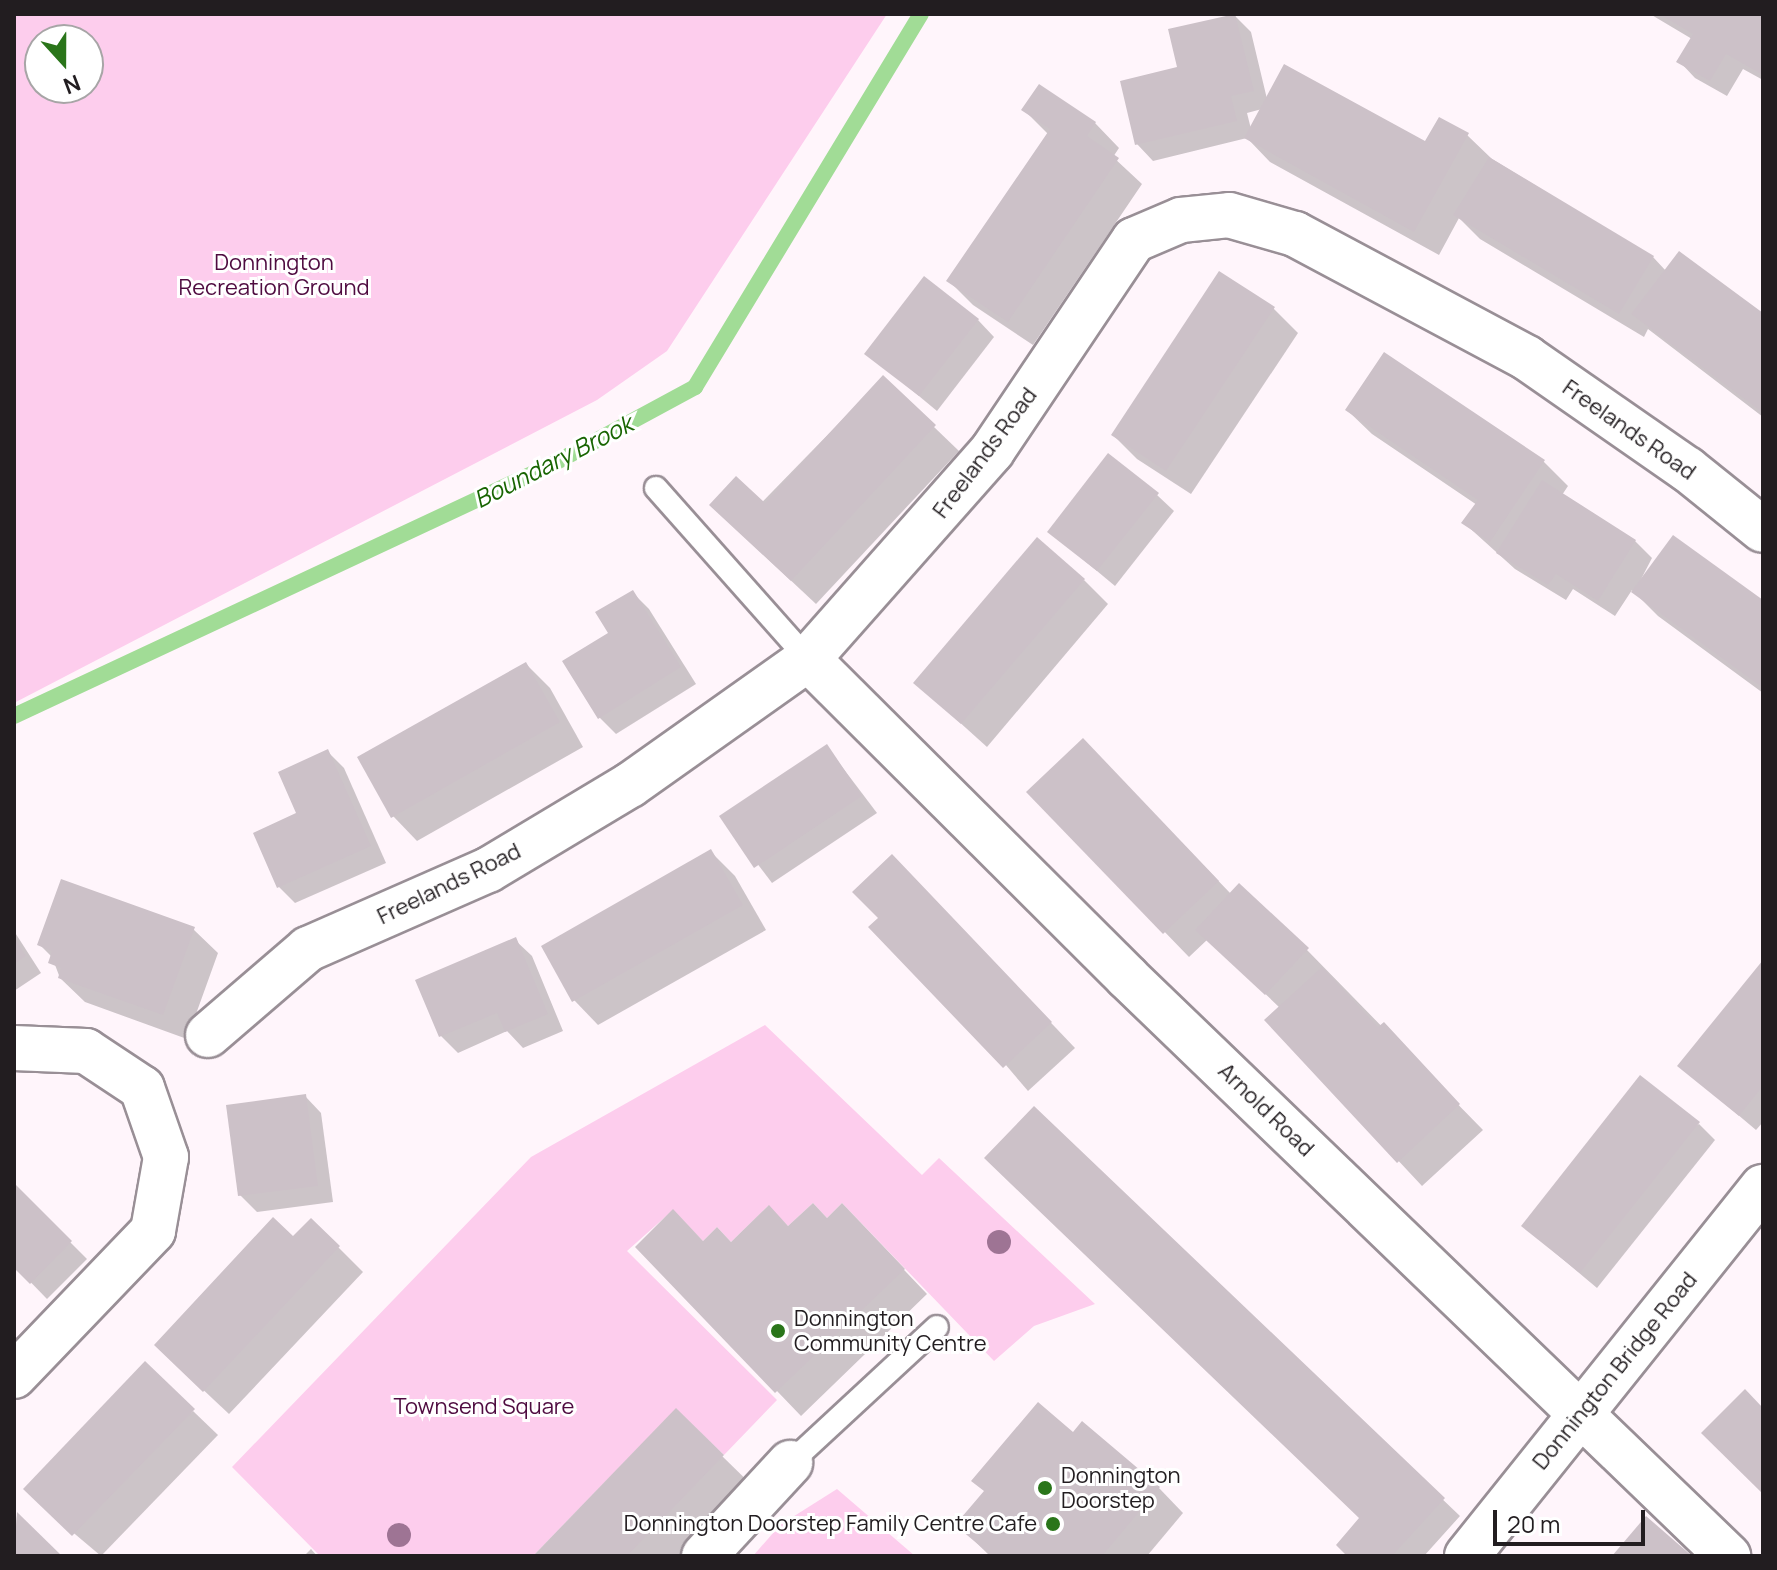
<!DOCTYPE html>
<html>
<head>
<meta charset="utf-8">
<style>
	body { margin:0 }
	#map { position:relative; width:1777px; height:1570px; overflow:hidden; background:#fff5fb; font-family:Manrope,sans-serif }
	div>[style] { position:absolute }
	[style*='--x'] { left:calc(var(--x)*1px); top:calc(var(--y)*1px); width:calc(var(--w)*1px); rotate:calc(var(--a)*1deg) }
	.green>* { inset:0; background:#fdcded }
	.shadow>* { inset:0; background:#0003 }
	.stream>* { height:16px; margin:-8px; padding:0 8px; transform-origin:8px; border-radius:8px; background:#a1dc96 }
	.building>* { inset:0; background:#ccc1c8 }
	.roads { filter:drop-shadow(2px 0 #998f96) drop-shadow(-2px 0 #998f96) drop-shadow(0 2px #998f96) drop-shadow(0 -2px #998f96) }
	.lane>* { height:22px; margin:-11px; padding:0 11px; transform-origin:11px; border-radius:11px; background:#fff }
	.street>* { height:44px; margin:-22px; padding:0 22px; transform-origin:22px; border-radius:22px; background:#fff }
	.secondary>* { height:44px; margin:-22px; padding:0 22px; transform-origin:22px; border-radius:22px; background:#fff }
	.trees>* { width:24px; height:24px; margin:-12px; border-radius:50%; background:#9e7494 }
	.dots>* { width:22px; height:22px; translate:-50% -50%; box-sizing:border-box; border:4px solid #fff; border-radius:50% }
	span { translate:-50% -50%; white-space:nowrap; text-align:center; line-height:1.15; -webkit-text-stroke:6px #fff; paint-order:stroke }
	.park-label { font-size:22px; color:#4f0b40 }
	.street-label { font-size:22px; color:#221d20 }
	.poi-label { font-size:22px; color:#221d20 }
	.left { translate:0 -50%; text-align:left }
	.right { translate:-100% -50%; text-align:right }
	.water-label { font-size:24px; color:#186502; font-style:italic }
	.frame { position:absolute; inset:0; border:16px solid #221d20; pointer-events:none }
	.north { position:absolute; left:24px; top:24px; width:80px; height:80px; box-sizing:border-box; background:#fff; border:2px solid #a7a5a6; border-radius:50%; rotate:159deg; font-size:22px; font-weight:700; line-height:32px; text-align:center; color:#221d20 }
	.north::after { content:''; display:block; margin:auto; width:28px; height:36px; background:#2a751a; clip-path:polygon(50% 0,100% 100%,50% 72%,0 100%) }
	.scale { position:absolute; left:1493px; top:1510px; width:152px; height:36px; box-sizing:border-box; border:4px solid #221d20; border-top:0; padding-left:10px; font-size:24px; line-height:28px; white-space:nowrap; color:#221d20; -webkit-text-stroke:6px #fff; paint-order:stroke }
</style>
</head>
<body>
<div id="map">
	<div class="green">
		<div style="clip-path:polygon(evenodd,14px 14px,887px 14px,667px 351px,597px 400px,14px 703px,14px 14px,40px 40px,88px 40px,88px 88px,40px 88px,40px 40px)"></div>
		<div style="clip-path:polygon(765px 1025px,922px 1175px,939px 1158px,1095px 1304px,1034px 1326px,994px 1361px,842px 1203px,827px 1218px,813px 1203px,788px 1226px,768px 1206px,731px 1242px,717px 1227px,703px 1241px,673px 1210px,627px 1251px,777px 1400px,724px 1455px,676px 1409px,533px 1556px,320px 1556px,232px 1467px,531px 1157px)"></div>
		<div style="clip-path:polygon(837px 1489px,915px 1556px,753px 1556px,780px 1525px)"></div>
	</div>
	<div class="shadow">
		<div style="clip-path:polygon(1650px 14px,1763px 14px,1763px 80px,1743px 69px,1727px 96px,1695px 78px,1679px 61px,1692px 39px)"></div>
		<div style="clip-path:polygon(evenodd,1234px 15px,1251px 32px,1267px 99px,1426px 144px,1467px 135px,1492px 159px,1653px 257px,1666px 271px,1763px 316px,1763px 417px,1648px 329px,1644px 337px,1480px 239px,1459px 218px,1439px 255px,1270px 162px,1247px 138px,1153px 161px,1137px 144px,1180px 69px,1234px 15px,1262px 109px,1251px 129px,1247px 113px,1262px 109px)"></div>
		<div style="clip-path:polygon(1024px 110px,1095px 123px,1119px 148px,1113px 157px,1142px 184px,1033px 345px,973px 305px,949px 281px,1048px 134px)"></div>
		<div style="clip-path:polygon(1273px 308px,1298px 333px,1191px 494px,1137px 459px,1113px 435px)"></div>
		<div style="clip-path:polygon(978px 320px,994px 337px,937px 411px,867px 353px)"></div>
		<div style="clip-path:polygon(883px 378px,959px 451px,816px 604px,736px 529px)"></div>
		<div style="clip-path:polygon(1347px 410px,1544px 462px,1568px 486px,1562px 495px,1635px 541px,1652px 558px,1637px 587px,1763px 602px,1763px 693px,1658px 616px,1632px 590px,1615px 616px,1573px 589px,1566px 600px,1515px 569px,1464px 523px,1477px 505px,1372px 434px)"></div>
		<div style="clip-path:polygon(1157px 495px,1174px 511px,1115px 586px,1049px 531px)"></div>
		<div style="clip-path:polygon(1084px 580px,1108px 604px,987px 747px,916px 683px)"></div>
		<div style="clip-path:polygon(632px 592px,649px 609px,696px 684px,616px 734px,599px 717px,610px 634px)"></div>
		<div style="clip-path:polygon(526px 664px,550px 688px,583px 747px,417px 841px,393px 816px)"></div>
		<div style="clip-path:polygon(827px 747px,877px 813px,772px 883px,722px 817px)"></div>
		<div style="clip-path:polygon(328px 752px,344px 768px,386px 863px,295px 903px,279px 887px,299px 814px)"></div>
		<div style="clip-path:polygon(1107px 765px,1231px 894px,1307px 950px,1483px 1130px,1422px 1186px,1267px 1020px,1280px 1008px,1208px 939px,1189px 957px,1029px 792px)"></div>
		<div style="clip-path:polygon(711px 852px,735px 876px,766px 930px,598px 1025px,574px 1000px)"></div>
		<div style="clip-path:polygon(916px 881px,1075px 1048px,1028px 1091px,881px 918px)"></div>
		<div style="clip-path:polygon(193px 929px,218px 953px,187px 1039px,85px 1002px,60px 978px,52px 957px,39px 944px)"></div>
		<div style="clip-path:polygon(14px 931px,41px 973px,14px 991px)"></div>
		<div style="clip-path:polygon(515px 940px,532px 956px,563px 1031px,523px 1048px,507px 1031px,458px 1053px,441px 1036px,418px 981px)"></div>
		<div style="clip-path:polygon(1763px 963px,1763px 1122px,1756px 1130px,1680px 1066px)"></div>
		<div style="clip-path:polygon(305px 1096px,321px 1113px,333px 1202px,257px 1212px,240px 1195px)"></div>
		<div style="clip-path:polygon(1034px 1109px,1460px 1516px,1424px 1556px,1350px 1556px,1361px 1518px)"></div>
		<div style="clip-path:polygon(1699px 1124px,1715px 1140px,1597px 1288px,1523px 1226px)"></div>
		<div style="clip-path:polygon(14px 1186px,87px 1259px,47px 1299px,14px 1265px)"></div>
		<div style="clip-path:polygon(311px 1220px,363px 1272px,229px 1414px,181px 1369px)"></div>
		<div style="clip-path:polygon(827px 1220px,866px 1230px,927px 1294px,801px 1416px,777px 1391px,704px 1243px,731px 1244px)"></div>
		<div style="clip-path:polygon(193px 1411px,218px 1435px,101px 1556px,50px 1513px)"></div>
		<div style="clip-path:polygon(676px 1411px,765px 1498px,709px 1556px,536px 1556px)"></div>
		<div style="clip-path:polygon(1074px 1435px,1159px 1488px,1183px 1513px,1147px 1556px,990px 1556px,958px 1525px)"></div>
		<div style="clip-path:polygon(17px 1515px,59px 1556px,14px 1556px)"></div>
		<div style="clip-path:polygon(311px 1549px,317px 1556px,304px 1556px)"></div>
	</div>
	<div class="stream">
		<div style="--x:14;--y:716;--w:593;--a:-25.05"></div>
		<div style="--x:551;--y:465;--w:164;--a:-28.4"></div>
		<div style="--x:695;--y:387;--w:436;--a:-58.8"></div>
	</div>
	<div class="building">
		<div style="clip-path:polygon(1235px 14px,1254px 91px,1231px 96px,1237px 121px,1135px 145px,1120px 81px,1177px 67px,1168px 29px)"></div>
		<div style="clip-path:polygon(1659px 14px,1763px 14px,1763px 75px,1726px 54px,1710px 81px,1676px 62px,1693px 34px)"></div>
		<div style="clip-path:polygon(1284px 64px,1425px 141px,1439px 117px,1469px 133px,1414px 232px,1244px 138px)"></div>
		<div style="clip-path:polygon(1039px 84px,1096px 122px,1087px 136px,1119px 158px,1008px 322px,946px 281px,1050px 129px,1021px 110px)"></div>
		<div style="clip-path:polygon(1489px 157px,1654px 256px,1619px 314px,1453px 215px)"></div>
		<div style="clip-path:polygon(1679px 251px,1763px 313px,1763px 413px,1631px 314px)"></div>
		<div style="clip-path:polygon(1219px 271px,1275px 307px,1166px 471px,1111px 435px)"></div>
		<div style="clip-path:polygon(924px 276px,979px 319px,919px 396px,864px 354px)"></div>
		<div style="clip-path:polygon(1384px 352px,1545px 460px,1490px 542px,1461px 523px,1478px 500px,1345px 410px)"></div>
		<div style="clip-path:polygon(883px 375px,936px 425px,791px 581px,709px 505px,736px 476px,765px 503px)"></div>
		<div style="clip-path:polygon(1108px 453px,1159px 493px,1097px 571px,1047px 532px)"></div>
		<div style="clip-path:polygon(1542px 480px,1636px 540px,1598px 601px,1556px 574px,1548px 585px,1496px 553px)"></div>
		<div style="clip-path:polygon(1673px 535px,1763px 600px,1763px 688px,1631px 592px)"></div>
		<div style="clip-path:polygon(1037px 537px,1085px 579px,961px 724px,913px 683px)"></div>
		<div style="clip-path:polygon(633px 590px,681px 667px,598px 719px,562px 661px,608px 633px,595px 612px)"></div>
		<div style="clip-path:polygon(526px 662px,560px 722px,391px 818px,357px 757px)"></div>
		<div style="clip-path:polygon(1083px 738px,1219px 881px,1163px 934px,1026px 792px)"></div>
		<div style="clip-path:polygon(827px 744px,862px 796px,754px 868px,719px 816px)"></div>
		<div style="clip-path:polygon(328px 749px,371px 846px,277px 888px,253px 833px,296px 813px,278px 772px)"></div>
		<div style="clip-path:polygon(711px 849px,743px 905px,572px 1002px,541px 946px)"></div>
		<div style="clip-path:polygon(892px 854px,1052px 1022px,1003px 1068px,868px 927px,878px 918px,852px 892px)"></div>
		<div style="clip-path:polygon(61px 879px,195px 927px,163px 1015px,58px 978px,61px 968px,48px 963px,52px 951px,37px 945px)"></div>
		<div style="clip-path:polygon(1239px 883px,1309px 948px,1265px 995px,1195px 930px)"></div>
		<div style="clip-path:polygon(14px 937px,26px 956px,14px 964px)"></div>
		<div style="clip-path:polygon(516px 937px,548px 1014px,505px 1032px,497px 1013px,439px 1037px,415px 980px)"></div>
		<div style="clip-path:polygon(1763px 960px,1763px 1086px,1739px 1116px,1677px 1066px)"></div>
		<div style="clip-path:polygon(1322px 967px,1378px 1027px,1384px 1022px,1460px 1104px,1397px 1163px,1264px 1020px)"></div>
		<div style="clip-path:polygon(1640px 1075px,1700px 1122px,1580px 1273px,1521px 1226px)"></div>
		<div style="clip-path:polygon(306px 1094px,318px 1186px,238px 1196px,226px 1105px)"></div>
		<div style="clip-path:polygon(1034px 1106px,1445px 1498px,1392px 1556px,1347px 1556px,1336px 1545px,1359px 1518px,984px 1158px)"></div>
		<div style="clip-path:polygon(14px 1183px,72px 1241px,30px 1284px,14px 1268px)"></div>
		<div style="clip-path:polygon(813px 1203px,827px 1218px,842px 1203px,905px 1269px,775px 1393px,635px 1247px,673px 1209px,703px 1241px,717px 1227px,731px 1242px,769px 1205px,788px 1226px)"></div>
		<div style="clip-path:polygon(273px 1217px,293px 1236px,311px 1218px,340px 1246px,203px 1392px,154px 1345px)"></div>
		<div style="clip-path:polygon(145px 1361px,195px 1409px,72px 1536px,23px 1489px)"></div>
		<div style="clip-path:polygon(1745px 1389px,1763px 1408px,1763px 1494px,1701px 1433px)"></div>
		<div style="clip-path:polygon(1038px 1402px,1073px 1432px,1082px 1421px,1160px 1487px,1102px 1556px,992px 1556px,955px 1525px,984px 1491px,971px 1481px)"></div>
		<div style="clip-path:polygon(676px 1408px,724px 1455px,627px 1556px,533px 1556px)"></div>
		<div style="clip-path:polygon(17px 1512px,62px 1556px,14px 1556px)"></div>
		<div style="clip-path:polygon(1646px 1516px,1692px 1556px,1612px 1556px)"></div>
	</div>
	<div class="roads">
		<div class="lane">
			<div style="--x:656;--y:488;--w:229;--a:48.4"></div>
			<div style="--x:790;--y:1463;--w:200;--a:-42.8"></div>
		</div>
		<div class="street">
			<div style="--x:808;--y:659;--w:450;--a:44.9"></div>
			<div style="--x:1127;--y:977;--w:835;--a:43.93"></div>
			<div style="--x:208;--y:1035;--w:132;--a:-40.7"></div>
			<div style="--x:308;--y:949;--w:197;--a:-23.7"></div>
			<div style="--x:488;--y:870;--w:165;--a:-30.9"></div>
			<div style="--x:630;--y:785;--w:218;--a:-35.3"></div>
			<div style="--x:808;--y:659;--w:278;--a:-48.5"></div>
			<div style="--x:992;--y:451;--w:254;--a:-56.1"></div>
			<div style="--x:1134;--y:240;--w:51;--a:-23.1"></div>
			<div style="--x:1181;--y:220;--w:48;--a:-5.9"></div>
			<div style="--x:1229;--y:215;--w:69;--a:16.1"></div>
			<div style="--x:1295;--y:234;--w:263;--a:28.1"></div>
			<div style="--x:1527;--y:358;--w:195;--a:34.8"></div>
			<div style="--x:1687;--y:469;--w:97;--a:38.8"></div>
			<div style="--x:14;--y:1048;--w:72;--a:2.4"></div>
			<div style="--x:86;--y:1051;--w:67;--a:33.5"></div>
			<div style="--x:142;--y:1088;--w:73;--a:70.8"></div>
			<div style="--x:166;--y:1157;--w:75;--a:100"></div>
			<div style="--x:153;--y:1231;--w:201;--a:133.8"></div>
			<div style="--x:704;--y:1556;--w:127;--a:-47.2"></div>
		</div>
		<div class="secondary">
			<div style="--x:1467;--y:1556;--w:473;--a:-51.3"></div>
		</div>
	</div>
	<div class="trees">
		<div style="left:999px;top:1242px"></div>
		<div style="left:399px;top:1535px"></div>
	</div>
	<div class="dots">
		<div style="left:778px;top:1331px;background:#2a751a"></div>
		<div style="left:1045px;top:1488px;background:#2a751a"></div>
		<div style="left:1053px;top:1524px;background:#2a751a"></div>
	</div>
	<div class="park-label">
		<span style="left:274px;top:275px">Donnington<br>Recreation Ground</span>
		<span style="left:484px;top:1407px">Townsend Square</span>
	</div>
	<div class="street-label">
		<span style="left:1629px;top:430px;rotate:35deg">Freelands Road</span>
		<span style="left:985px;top:453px;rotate:-53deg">Freelands Road</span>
		<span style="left:449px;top:884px;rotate:-26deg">Freelands Road</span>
		<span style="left:1266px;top:1110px;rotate:44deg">Arnold Road</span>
		<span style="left:1615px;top:1371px;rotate:-51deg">Donnington Bridge Road</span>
	</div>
	<div class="poi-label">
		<span class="left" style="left:794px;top:1331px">Donnington<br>Community Centre</span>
		<span class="left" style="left:1061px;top:1488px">Donnington<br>Doorstep</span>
		<span class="right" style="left:1037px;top:1524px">Donnington Doorstep Family Centre Cafe</span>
	</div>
	<div class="water-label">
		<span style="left:553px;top:461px;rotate:-27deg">Boundary Brook</span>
	</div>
	<div class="frame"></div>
	<div class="north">N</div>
	<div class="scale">20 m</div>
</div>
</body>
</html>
